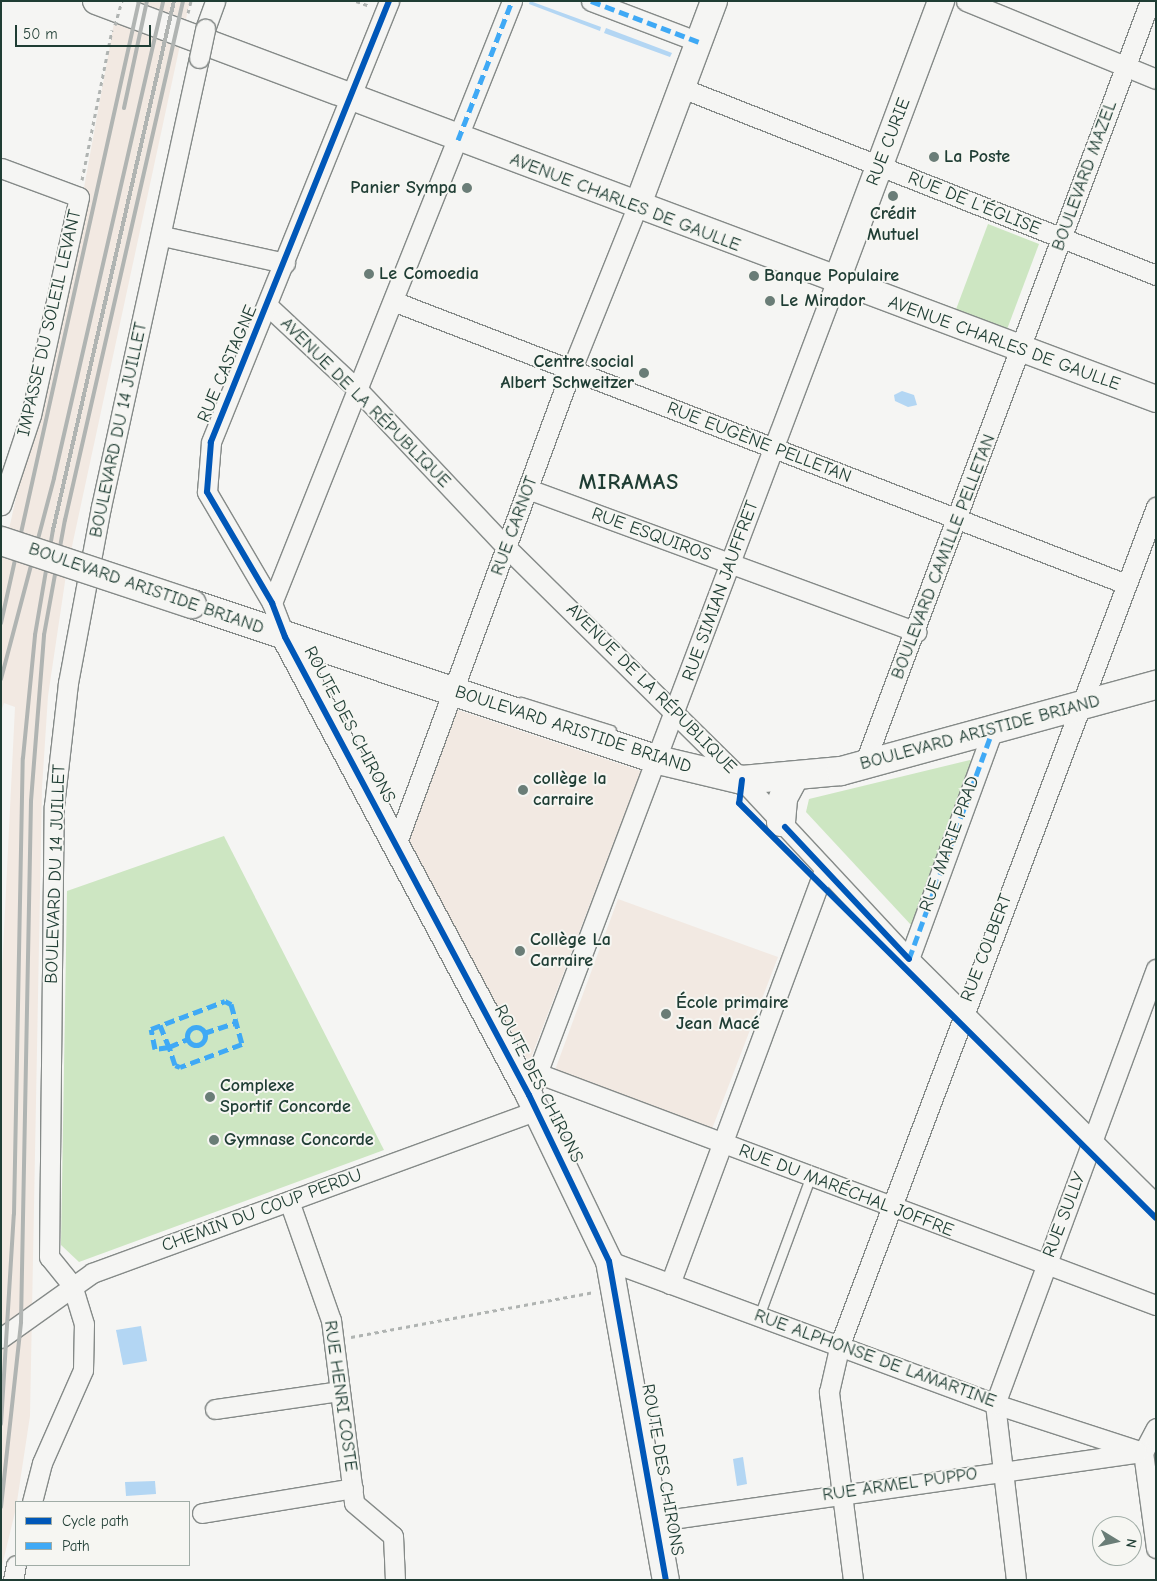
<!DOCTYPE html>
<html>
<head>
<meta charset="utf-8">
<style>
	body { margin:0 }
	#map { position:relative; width:1157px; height:1581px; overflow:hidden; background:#f5f5f3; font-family:"Comic Neue",sans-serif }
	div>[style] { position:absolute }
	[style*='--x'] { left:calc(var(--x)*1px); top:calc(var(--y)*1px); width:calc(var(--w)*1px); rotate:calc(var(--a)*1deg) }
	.built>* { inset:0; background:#f2e9e2 }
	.green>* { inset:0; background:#cde6c2 }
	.water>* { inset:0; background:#b3d6f3 }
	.path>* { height:3px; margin-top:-1.5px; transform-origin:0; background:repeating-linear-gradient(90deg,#b0b4b2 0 4px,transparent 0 8px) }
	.roads { filter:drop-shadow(1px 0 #858a88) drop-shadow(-1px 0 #858a88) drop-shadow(0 1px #858a88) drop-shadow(0 -1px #858a88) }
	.lane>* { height:9px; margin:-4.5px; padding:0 4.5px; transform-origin:4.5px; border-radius:4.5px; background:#f5f5f3 }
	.street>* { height:19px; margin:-9.5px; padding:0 9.5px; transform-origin:9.5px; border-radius:9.5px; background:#f5f5f3 }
	.secondary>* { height:26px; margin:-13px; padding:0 13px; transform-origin:13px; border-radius:13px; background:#f5f5f3 }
	.primary>* { height:28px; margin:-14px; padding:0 14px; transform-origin:14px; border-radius:14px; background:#f5f5f3 }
	.rail>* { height:4px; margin:-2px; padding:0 2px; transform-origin:2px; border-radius:2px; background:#b0b4b2 }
	.path-bridge>* { height:3px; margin-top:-1.5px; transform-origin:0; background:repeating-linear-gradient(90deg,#b0b4b2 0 4px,transparent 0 8px) }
	.bridges { filter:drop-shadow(1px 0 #858a88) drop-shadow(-1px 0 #858a88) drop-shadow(0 1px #858a88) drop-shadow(0 -1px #858a88) }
	.street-bridge>* { height:19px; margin:-9.5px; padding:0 9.5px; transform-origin:9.5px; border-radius:9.5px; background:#f5f5f3 }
	.primary-bridge>* { height:28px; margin:-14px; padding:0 14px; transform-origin:14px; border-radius:14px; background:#f5f5f3 }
	.quiet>* { height:5px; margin-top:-2.5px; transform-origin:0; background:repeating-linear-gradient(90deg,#3fa9f5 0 10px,transparent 0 15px) }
	.quiet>.ring { margin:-2.5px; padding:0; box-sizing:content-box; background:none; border:5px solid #3fa9f5; border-radius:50% }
	.cycleway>* { height:6px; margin:-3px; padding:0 3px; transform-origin:3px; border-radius:3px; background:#0057b8 }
	.dots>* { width:14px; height:14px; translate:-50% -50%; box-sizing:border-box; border:2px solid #f6f6f2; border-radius:50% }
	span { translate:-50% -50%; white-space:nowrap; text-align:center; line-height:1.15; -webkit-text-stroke:4px #f6f6f2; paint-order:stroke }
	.street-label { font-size:18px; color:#1f3d34 }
	.poi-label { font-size:18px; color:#1f3d34; font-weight:700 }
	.left { translate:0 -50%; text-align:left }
	.right { translate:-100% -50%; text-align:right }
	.district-label { font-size:22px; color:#1f3d34; font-weight:700; letter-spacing:1px }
	.frame { position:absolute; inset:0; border:2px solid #1f3d34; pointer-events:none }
	.legend { position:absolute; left:15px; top:1501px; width:175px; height:65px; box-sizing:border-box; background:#f6f6f2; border:1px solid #a0aca6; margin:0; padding:6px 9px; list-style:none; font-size:15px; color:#1f3d34 }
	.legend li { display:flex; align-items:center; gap:10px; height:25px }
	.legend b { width:25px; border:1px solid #a0aca6 }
	.north { position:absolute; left:1092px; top:1516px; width:50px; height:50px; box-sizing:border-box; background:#f6f6f2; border:1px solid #a0aca6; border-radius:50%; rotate:99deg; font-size:14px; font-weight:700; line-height:20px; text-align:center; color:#1f3d34 }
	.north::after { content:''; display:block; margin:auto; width:18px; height:22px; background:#6a7d77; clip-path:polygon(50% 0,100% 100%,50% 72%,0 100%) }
	.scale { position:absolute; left:15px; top:25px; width:136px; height:22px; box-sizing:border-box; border:2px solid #1f3d34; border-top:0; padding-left:6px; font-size:15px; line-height:18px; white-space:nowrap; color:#1f3d34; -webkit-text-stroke:4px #f6f6f2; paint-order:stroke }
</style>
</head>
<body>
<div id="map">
	<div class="built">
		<div style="clip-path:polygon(135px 1px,190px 1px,186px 19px)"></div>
		<div style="clip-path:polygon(114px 23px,180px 45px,71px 551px,9px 529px,77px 226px)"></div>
		<div style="clip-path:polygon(1px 553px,66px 575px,48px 696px,42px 788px,30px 1416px,16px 1508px,1px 1570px,2px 971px,15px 707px,4px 703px,1px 712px)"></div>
		<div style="clip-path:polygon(455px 709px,641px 771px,529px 1063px,407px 840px)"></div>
		<div style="clip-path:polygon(618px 899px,778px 957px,712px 1129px,555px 1070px)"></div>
	</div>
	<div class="green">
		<div style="clip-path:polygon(988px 224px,1039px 244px,1006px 332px,955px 312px)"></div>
		<div style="clip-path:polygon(970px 760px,974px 762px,912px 926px,806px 812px,809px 799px)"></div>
		<div style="clip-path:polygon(224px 836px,384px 1150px,79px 1262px,61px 1245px,67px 891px)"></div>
	</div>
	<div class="water">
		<div style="clip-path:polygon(530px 1px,601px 27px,600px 31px,529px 4px)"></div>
		<div style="clip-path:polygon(606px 28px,672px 53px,670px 57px,604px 33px)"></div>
		<div style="clip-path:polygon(902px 391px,914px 395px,917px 405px,908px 407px,895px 401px,894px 395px)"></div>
		<div style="clip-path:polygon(141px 1326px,147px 1361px,123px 1365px,116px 1330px)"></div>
		<div style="clip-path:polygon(743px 1457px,747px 1484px,737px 1486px,733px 1459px)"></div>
		<div style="clip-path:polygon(155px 1481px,156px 1494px,126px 1496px,125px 1482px)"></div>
	</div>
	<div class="path">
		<div style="--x:356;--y:1;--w:15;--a:20"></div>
		<div style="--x:188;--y:13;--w:12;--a:-76"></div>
		<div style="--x:82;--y:180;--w:153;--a:-78.7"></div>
		<div style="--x:351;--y:1337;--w:246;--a:-10.5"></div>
	</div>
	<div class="roads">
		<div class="lane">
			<div style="--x:521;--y:702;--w:94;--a:17.3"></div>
			<div style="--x:759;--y:1316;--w:147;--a:-69.7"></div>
		</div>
		<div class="street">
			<div style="--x:591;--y:1;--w:116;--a:20.8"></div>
			<div style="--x:966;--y:1;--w:205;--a:22.3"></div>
			<div style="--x:205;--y:29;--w:30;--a:-70"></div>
			<div style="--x:682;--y:88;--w:510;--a:21.53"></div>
			<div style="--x:1;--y:168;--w:83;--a:20.4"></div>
			<div style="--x:79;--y:197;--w:223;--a:102.4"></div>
			<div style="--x:31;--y:415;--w:95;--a:108.4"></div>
			<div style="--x:163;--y:236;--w:125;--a:12.5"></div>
			<div style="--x:393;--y:301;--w:786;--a:21.11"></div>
			<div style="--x:268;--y:306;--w:123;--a:43"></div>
			<div style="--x:358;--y:390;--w:217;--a:46.7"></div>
			<div style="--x:507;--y:548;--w:330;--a:44.6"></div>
			<div style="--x:742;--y:780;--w:245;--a:47"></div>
			<div style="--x:909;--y:959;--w:348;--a:44.8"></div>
			<div style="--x:528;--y:489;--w:414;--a:20.2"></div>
			<div style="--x:272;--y:603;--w:648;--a:-68.26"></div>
			<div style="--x:285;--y:637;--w:36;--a:-111"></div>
			<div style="--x:272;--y:603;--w:129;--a:-120.4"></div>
			<div style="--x:207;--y:492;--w:50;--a:-85.4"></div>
			<div style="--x:211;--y:442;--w:476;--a:-68"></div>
			<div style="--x:865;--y:762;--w:813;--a:-69.47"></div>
			<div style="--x:396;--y:845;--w:505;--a:-69.74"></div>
			<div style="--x:571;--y:371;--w:177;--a:-68.1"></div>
			<div style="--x:909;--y:959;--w:244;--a:-69.9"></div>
			<div style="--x:537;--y:1073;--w:661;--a:20.55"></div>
			<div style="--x:529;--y:1095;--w:869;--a:-69.31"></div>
			<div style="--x:289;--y:1201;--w:126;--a:70.6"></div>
			<div style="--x:331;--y:1320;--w:184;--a:82.8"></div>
			<div style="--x:354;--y:1503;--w:51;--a:40.2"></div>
			<div style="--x:393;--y:1536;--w:44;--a:87.4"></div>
			<div style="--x:609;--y:1261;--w:412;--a:20.3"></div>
			<div style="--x:995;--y:1404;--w:156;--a:18"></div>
			<div style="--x:670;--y:1284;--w:443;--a:-69.6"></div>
			<div style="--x:1;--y:1338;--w:112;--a:-35.5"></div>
			<div style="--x:92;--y:1273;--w:474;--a:-20.1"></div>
			<div style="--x:215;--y:1409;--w:126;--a:-8.2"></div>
			<div style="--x:1156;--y:1428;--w:27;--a:118"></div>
			<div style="--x:1143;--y:1452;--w:97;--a:82.3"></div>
			<div style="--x:32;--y:1502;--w:40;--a:-75.6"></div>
			<div style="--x:42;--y:1463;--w:102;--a:-66.2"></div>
			<div style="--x:83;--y:1370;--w:46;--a:-88.8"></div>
			<div style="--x:84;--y:1324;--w:41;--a:-107.1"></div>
			<div style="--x:72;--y:1285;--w:36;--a:-129"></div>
			<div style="--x:49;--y:1257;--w:451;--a:-89.4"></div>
			<div style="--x:54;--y:806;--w:124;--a:-83.5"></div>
			<div style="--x:68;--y:683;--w:179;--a:-79.4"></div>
			<div style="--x:101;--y:507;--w:460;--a:-77.7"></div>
			<div style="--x:202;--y:1513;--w:153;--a:-9.4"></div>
			<div style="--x:658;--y:1521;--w:484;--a:-8.1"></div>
			<div style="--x:13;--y:1580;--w:15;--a:-79"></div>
			<div style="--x:853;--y:1580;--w:190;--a:-97.3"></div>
			<div style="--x:829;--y:1392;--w:49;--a:-77.1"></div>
			<div style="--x:840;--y:1344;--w:895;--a:-69.32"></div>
			<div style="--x:1016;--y:1580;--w:177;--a:-96.8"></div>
			<div style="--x:995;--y:1404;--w:464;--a:-69.7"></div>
		</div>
		<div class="secondary">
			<div style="--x:96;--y:1;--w:1132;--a:20.58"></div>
			<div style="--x:637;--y:207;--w:220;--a:-69.5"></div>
			<div style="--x:836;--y:282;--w:300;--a:-69.5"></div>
			<div style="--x:285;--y:637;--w:519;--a:61.95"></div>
			<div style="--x:529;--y:1095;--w:184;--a:64.3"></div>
			<div style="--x:609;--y:1261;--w:324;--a:79.9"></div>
		</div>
		<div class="primary">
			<div style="--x:192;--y:604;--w:491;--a:18.5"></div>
			<div style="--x:658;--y:760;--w:86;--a:13.4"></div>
			<div style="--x:742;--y:780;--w:99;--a:-5.2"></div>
			<div style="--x:841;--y:771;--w:327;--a:-15.3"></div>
			<div style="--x:781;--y:822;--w:24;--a:-85"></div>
			<div style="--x:783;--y:798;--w:24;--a:-62"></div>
		</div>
	</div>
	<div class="rail">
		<div style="--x:124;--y:108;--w:109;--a:-77.9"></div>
		<div style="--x:1;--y:623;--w:637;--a:-77.49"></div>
		<div style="--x:1;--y:679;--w:208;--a:-75.2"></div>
		<div style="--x:54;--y:478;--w:489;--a:-77.1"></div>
		<div style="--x:1;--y:1424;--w:210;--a:-86.5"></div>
		<div style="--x:14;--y:1214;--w:456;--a:-88.9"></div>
		<div style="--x:23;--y:758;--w:124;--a:-84.4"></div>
		<div style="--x:35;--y:635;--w:107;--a:-80.3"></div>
		<div style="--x:53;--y:530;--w:543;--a:-77.12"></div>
		<div style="--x:1;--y:1507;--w:186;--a:-83.8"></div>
		<div style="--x:21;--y:1322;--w:521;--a:-88.9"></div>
		<div style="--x:31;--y:801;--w:167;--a:-85.5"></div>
		<div style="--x:44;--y:635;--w:117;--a:-79.7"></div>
		<div style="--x:65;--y:520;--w:532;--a:-77.19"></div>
	</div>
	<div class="path-bridge">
		<div style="--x:115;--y:25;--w:25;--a:-74"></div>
	</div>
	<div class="bridges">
		<div class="street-bridge">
			<div style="--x:199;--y:58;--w:30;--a:-78"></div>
		</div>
		<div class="primary-bridge">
			<div style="--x:1;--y:541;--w:201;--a:18.3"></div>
		</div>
	</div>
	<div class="quiet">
		<div style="--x:591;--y:1;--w:116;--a:20.8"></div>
		<div style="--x:458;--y:140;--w:149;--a:-68.8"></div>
		<div style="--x:909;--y:959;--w:244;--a:-69.9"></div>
		<div style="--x:225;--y:1001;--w:7;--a:27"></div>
		<div style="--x:231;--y:1004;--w:41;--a:74.6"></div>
		<div style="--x:242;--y:1044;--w:66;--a:159.6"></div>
		<div style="--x:180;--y:1067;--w:5;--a:-158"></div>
		<div style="--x:175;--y:1065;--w:19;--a:-108"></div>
		<div style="--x:169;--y:1047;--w:14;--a:172"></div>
		<div style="--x:155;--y:1049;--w:20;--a:-101"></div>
		<div style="--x:151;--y:1029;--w:79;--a:-20.7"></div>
		<div style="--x:160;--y:1025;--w:24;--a:68"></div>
		<div style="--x:169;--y:1047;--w:21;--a:-23"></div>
		<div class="ring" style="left:187px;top:1027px;width:13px;height:13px"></div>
		<div style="--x:204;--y:1033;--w:35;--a:-18"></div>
	</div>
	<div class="cycleway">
		<div style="--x:389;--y:1;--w:476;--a:112"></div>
		<div style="--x:211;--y:442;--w:50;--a:94.6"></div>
		<div style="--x:207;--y:492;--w:129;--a:59.6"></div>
		<div style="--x:272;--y:603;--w:36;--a:69"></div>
		<div style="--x:285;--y:637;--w:519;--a:61.95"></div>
		<div style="--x:529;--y:1095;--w:184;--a:64.3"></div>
		<div style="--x:609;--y:1261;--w:324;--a:79.9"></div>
		<div style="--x:742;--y:780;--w:23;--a:97"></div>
		<div style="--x:739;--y:803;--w:588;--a:44.86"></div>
		<div style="--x:785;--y:827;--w:181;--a:46.8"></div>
	</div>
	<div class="dots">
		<div style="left:934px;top:157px;background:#6a7d77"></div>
		<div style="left:467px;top:188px;background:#6a7d77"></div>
		<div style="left:893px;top:196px;background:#6a7d77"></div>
		<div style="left:369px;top:274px;background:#6a7d77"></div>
		<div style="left:754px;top:276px;background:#6a7d77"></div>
		<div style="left:770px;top:301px;background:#6a7d77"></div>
		<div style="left:644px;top:373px;background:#6a7d77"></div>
		<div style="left:523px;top:790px;background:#6a7d77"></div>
		<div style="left:520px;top:951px;background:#6a7d77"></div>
		<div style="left:666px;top:1014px;background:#6a7d77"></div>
		<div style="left:210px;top:1097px;background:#6a7d77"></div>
		<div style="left:214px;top:1140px;background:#6a7d77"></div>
	</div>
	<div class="street-label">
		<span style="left:889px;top:142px;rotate:-69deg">RUE CURIE</span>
		<span style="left:1085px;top:176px;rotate:-70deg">BOULEVARD MAZEL</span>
		<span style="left:625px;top:203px;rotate:21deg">AVENUE CHARLES DE GAULLE</span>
		<span style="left:974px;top:204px;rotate:22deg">RUE DE L'ÉGLISE</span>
		<span style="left:50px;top:323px;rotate:-77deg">IMPASSE DU SOLEIL LEVANT</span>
		<span style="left:1004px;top:344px;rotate:20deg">AVENUE CHARLES DE GAULLE</span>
		<span style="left:228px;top:364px;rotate:-67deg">RUE CASTAGNE</span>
		<span style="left:365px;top:403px;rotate:45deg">AVENUE DE LA RÉPUBLIQUE</span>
		<span style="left:119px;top:430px;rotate:-78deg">BOULEVARD DU 14 JUILLET</span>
		<span style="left:759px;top:443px;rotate:21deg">RUE EUGÈNE PELLETAN</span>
		<span style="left:515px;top:526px;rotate:-70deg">RUE CARNOT</span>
		<span style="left:651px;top:535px;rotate:20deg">RUE ESQUIROS</span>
		<span style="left:944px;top:557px;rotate:-69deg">BOULEVARD CAMILLE PELLETAN</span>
		<span style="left:146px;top:589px;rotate:19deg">BOULEVARD ARISTIDE BRIAND</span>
		<span style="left:721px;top:591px;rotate:-70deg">RUE SIMIAN JAUFFRET</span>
		<span style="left:651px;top:689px;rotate:45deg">AVENUE DE LA RÉPUBLIQUE</span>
		<span style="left:349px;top:725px;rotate:62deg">ROUTE DES CHIRONS</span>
		<span style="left:573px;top:730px;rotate:18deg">BOULEVARD ARISTIDE BRIAND</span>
		<span style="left:980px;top:733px;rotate:-15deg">BOULEVARD ARISTIDE BRIAND</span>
		<span style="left:950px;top:844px;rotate:-70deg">RUE MARIE PRAD</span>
		<span style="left:56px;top:874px;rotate:-88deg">BOULEVARD DU 14 JUILLET</span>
		<span style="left:987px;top:948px;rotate:-69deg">RUE COLBERT</span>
		<span style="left:538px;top:1084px;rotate:63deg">ROUTE DES CHIRONS</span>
		<span style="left:846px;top:1191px;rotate:21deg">RUE DU MARÉCHAL JOFFRE</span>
		<span style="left:262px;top:1211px;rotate:-20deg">CHEMIN DU COUP PERDU</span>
		<span style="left:1065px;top:1215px;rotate:-69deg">RUE SULLY</span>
		<span style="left:875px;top:1359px;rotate:20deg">RUE ALPHONSE DE LAMARTINE</span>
		<span style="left:340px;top:1396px;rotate:82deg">RUE HENRI COSTE</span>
		<span style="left:662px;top:1470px;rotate:80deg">ROUTE DES CHIRONS</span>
		<span style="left:900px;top:1485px;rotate:-8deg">RUE ARMEL PUPPO</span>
	</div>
	<div class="poi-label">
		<span class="left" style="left:944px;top:157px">La Poste</span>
		<span class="right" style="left:457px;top:188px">Panier Sympa</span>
		<span style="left:893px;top:225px">Crédit<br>Mutuel</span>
		<span class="left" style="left:379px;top:274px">Le Comoedia</span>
		<span class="left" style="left:764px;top:276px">Banque Populaire</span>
		<span class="left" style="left:780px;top:301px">Le Mirador</span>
		<span class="right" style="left:634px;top:373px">Centre social<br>Albert Schweitzer</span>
		<span class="left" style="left:533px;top:790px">collège la<br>carraire</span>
		<span class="left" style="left:530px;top:951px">Collège La<br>Carraire</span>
		<span class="left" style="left:676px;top:1014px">École primaire<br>Jean Macé</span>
		<span class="left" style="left:220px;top:1097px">Complexe<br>Sportif Concorde</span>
		<span class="left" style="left:224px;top:1140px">Gymnase Concorde</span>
	</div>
	<div class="district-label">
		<span style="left:629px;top:483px">MIRAMAS</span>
	</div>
	<div class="frame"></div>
	<ul class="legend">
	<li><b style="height:6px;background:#0057b8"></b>Cycle path</li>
	<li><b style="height:6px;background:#3fa9f5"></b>Path</li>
	</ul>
	<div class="north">N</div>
	<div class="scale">50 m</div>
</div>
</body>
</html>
